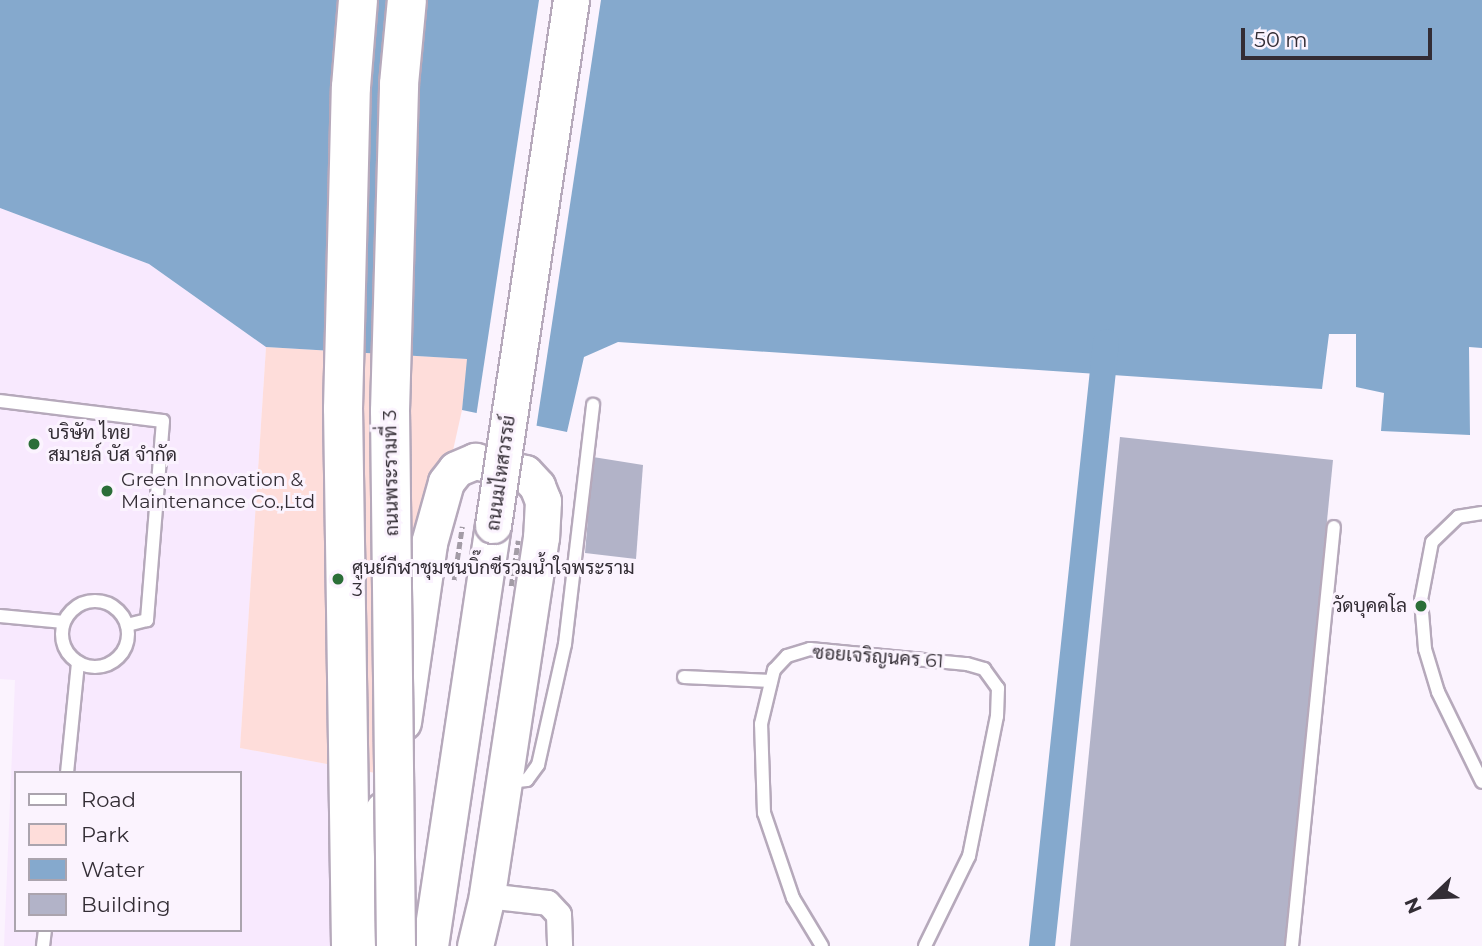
<!DOCTYPE html>
<html>
<head>
<meta charset="utf-8">
<style>
	body { margin:0 }
	#map { position:relative; width:1482px; height:946px; overflow:hidden; background:#fbf3fe; font-family:Montserrat,Sarabun,sans-serif }
	div>[style] { position:absolute }
	[style*='--x'] { left:calc(var(--x)*1px); top:calc(var(--y)*1px); width:calc(var(--w)*1px); rotate:calc(var(--a)*1deg) }
	.built>* { inset:0; background:#f8e9fe }
	.green>* { inset:0; background:#feddda }
	.water>* { inset:0; background:#85a9cd }
	.pier>* { inset:0; background:#fbf3fe }
	.canal>* { height:26px; margin:-13px; padding:0 13px; transform-origin:13px; border-radius:13px; background:#85a9cd }
	.building>* { inset:0; background:#b2b3c8 }
	.roads { filter:drop-shadow(2px 0 #b6a9bb) drop-shadow(-2px 0 #b6a9bb) drop-shadow(0 2px #b6a9bb) drop-shadow(0 -2px #b6a9bb) }
	.lane>* { height:12px; margin:-6px; padding:0 6px; transform-origin:6px; border-radius:6px; background:#fff }
	.lane>.ring { margin:-6px; padding:0; box-sizing:content-box; background:none; border:12px solid #fff; border-radius:50% }
	.street>* { height:24px; margin:-12px; padding:0 12px; transform-origin:12px; border-radius:12px; background:#fff }
	.secondary>* { height:35px; margin:-17.5px; padding:0 17.5px; transform-origin:17.5px; border-radius:17.5px; background:#fff }
	.primary>* { height:38px; margin:-19px; padding:0 19px; transform-origin:19px; border-radius:19px; background:#fff }
	.path-bridge>* { height:4.5px; margin-top:-2.25px; transform-origin:0; background:repeating-linear-gradient(90deg,#a39ca6 0 7px,transparent 0 10.5px) }
	.bridges { filter:drop-shadow(2px 0 #b6a9bb) drop-shadow(-2px 0 #b6a9bb) drop-shadow(0 2px #b6a9bb) drop-shadow(0 -2px #b6a9bb) }
	.secondary-bridge>* { height:35px; margin:-17.5px; padding:0 17.5px; transform-origin:17.5px; border-radius:17.5px; background:#fff }
	.primary-bridge>* { height:38px; margin:-19px; padding:0 19px; transform-origin:19px; border-radius:19px; background:#fff }
	.dots>* { width:19px; height:19px; translate:-50% -50%; box-sizing:border-box; border:4px solid #fbf3fe; border-radius:50% }
	span { translate:-50% -50%; white-space:nowrap; text-align:center; line-height:1.15; -webkit-text-stroke:6px #fbf3fe; paint-order:stroke }
	.poi-label { font-size:19px; color:#332d35 }
	.left { translate:0 -50%; text-align:left }
	.right { translate:-100% -50%; text-align:right }
	.street-label { font-size:19px; color:#332d35 }
	.legend { position:absolute; left:14px; top:771px; width:228px; height:161px; box-sizing:border-box; background:#fbf3fe; border:2px solid #aba4ae; margin:0; padding:9px 12px; list-style:none; font-size:21px; color:#332d35 }
	.legend li { display:flex; align-items:center; gap:14px; height:35px }
	.legend b { width:35px; border:2px solid #aba4ae }
	.north { position:absolute; left:1398px; top:862px; width:70px; height:70px; -webkit-text-stroke:5px #fbf3fe; paint-order:stroke; rotate:247deg; font-size:19px; font-weight:700; line-height:28px; text-align:center; color:#332d35 }
	.north::after { content:''; display:block; margin:auto; width:24px; height:32px; background:#332d35; clip-path:polygon(50% 0,100% 100%,50% 72%,0 100%) }
	.scale { position:absolute; left:1241px; top:28px; width:191px; height:32px; box-sizing:border-box; border:4px solid #332d35; border-top:0; padding-left:9px; font-size:21px; line-height:24px; white-space:nowrap; color:#332d35; -webkit-text-stroke:5px #fbf3fe; paint-order:stroke }
</style>
</head>
<body>
<div id="map">
	<div class="built">
		<div style="clip-path:polygon(evenodd,0 208px,149px 264px,266px 347px,240px 748px,343px 767px,347px 946px,4px 946px,15px 680px,0 679px,0 208px,16px 773px,240px 773px,240px 930px,16px 930px,16px 773px)"></div>
	</div>
	<div class="green">
		<div style="clip-path:polygon(266px 347px,468px 359px,462px 410px,381px 774px,240px 748px)"></div>
	</div>
	<div class="water">
		<div style="clip-path:polygon(0 0,1482px 0,1482px 348px,1469px 347px,1470px 435px,1381px 431px,1384px 393px,1356px 387px,1356px 334px,1329px 334px,1322px 389px,618px 342px,584px 357px,567px 432px,462px 410px,467px 359px,266px 347px,149px 264px,0 208px)"></div>
	</div>
	<div class="pier">
		<div style="clip-path:polygon(539px 0,601px 0,536px 429px,476px 417px)"></div>
	</div>
	<div class="canal">
		<div style="--x:1042;--y:946;--w:607;--a:-83.95"></div>
	</div>
	<div class="building">
		<div style="clip-path:polygon(1120px 437px,1333px 460px,1285px 946px,1070px 946px)"></div>
		<div style="clip-path:polygon(593px 457px,643px 465px,636px 559px,585px 553px)"></div>
	</div>
	<div class="roads">
		<div class="lane">
			<div style="--x:0;--y:401;--w:164;--a:7"></div>
			<div style="--x:163;--y:421;--w:200;--a:94.6"></div>
			<div style="--x:147;--y:620;--w:21;--a:166"></div>
			<div style="--x:1482;--y:513;--w:24;--a:171"></div>
			<div style="--x:1458;--y:517;--w:36;--a:136"></div>
			<div style="--x:1432;--y:542;--w:59;--a:100.7"></div>
			<div style="--x:1421;--y:600;--w:49;--a:85.3"></div>
			<div style="--x:1425;--y:649;--w:45;--a:73.2"></div>
			<div style="--x:1438;--y:692;--w:100;--a:63.9"></div>
			<div class="ring" style="left:62px;top:601px;width:54px;height:54px"></div>
			<div style="--x:0;--y:616;--w:64;--a:5.4"></div>
			<div style="--x:684;--y:677;--w:87;--a:2.6"></div>
			<div style="--x:67;--y:773;--w:111;--a:-84.3"></div>
			<div style="--x:508;--y:782;--w:19;--a:-6"></div>
			<div style="--x:527;--y:780;--w:19;--a:-54"></div>
			<div style="--x:538;--y:765;--w:124;--a:-77.4"></div>
			<div style="--x:565;--y:644;--w:241;--a:-83.3"></div>
			<div style="--x:43;--y:946;--w:16;--a:-83"></div>
			<div style="--x:822;--y:946;--w:56;--a:-121.1"></div>
			<div style="--x:793;--y:898;--w:90;--a:-108.8"></div>
			<div style="--x:764;--y:813;--w:89;--a:-91.9"></div>
			<div style="--x:761;--y:724;--w:56;--a:-76.5"></div>
			<div style="--x:774;--y:670;--w:19;--a:-47"></div>
			<div style="--x:787;--y:656;--w:24;--a:-17"></div>
			<div style="--x:810;--y:649;--w:158;--a:5.5"></div>
			<div style="--x:967;--y:664;--w:18;--a:16"></div>
			<div style="--x:984;--y:669;--w:24;--a:54"></div>
			<div style="--x:998;--y:688;--w:28;--a:92"></div>
			<div style="--x:997;--y:716;--w:143;--a:101.3"></div>
			<div style="--x:969;--y:856;--w:100;--a:116.1"></div>
			<div style="--x:1292;--y:946;--w:421;--a:-84.3"></div>
		</div>
		<div class="street">
			<div style="--x:487;--y:896;--w:61;--a:6.5"></div>
			<div style="--x:548;--y:903;--w:16;--a:47"></div>
			<div style="--x:559;--y:915;--w:31;--a:88"></div>
		</div>
		<div class="secondary">
			<div style="--x:403;--y:722;--w:181;--a:-81.7"></div>
			<div style="--x:429;--y:543;--w:63;--a:-74.4"></div>
			<div style="--x:446;--y:482;--w:16;--a:-52"></div>
			<div style="--x:456;--y:469;--w:21;--a:-23"></div>
			<div style="--x:475;--y:461;--w:51;--a:13.5"></div>
			<div style="--x:525;--y:473;--w:18;--a:47"></div>
			<div style="--x:537;--y:486;--w:16;--a:68"></div>
			<div style="--x:543;--y:501;--w:36;--a:93"></div>
			<div style="--x:541;--y:537;--w:363;--a:98.6"></div>
			<div style="--x:487;--y:896;--w:51;--a:103.5"></div>
			<div style="--x:370;--y:946;--w:137;--a:-84.5"></div>
			<div style="--x:430;--y:946;--w:426;--a:-81.5"></div>
		</div>
		<div class="primary">
			<div style="--x:351;--y:946;--w:537;--a:-90.85"></div>
			<div style="--x:343;--y:409;--w:322;--a:-88.6"></div>
			<div style="--x:351;--y:87;--w:87;--a:-85.4"></div>
		</div>
	</div>
	<div class="path-bridge">
		<div style="--x:454;--y:580;--w:54;--a:-81.4"></div>
		<div style="--x:511;--y:586;--w:46;--a:-81.2"></div>
	</div>
	<div class="bridges">
		<div class="secondary-bridge">
			<div style="--x:493;--y:525;--w:531;--a:-81.55"></div>
		</div>
		<div class="primary-bridge">
			<div style="--x:396;--y:946;--w:535;--a:-90.64"></div>
			<div style="--x:390;--y:411;--w:327;--a:-88.4"></div>
			<div style="--x:399;--y:84;--w:84;--a:-84.6"></div>
		</div>
	</div>
	<div class="dots">
		<div style="left:34px;top:444px;background:#2b6e38"></div>
		<div style="left:107px;top:491px;background:#2b6e38"></div>
		<div style="left:338px;top:579px;background:#2b6e38"></div>
		<div style="left:1421px;top:606px;background:#2b6e38"></div>
	</div>
	<div class="poi-label">
		<span class="left" style="left:48px;top:444px">บริษัท ไทย<br>สมายล์ บัส จำกัด</span>
		<span class="left" style="left:121px;top:491px">Green Innovation &amp;<br>Maintenance Co.,Ltd</span>
		<span class="left" style="left:352px;top:579px">ศูนย์กีฬาชุมชนบิ๊กซีรวมน้ำใจพระราม<br>3</span>
		<span class="right" style="left:1407px;top:606px">วัดบุคคโล</span>
	</div>
	<div class="street-label">
		<span style="left:391px;top:473px;rotate:-91deg">ถนนพระรามที่ 3</span>
		<span style="left:501px;top:473px;rotate:-82deg">ถนนมไหสวรรย์</span>
		<span style="left:878px;top:657px;rotate:4deg">ซอยเจริญนคร 61</span>
	</div>
	<ul class="legend">
	<li><b style="height:9px;background:#fff"></b>Road</li>
	<li><b style="height:19px;background:#feddda"></b>Park</li>
	<li><b style="height:19px;background:#85a9cd"></b>Water</li>
	<li><b style="height:19px;background:#b2b3c8"></b>Building</li>
	</ul>
	<div class="north">N</div>
	<div class="scale">50 m</div>
</div>
</body>
</html>
